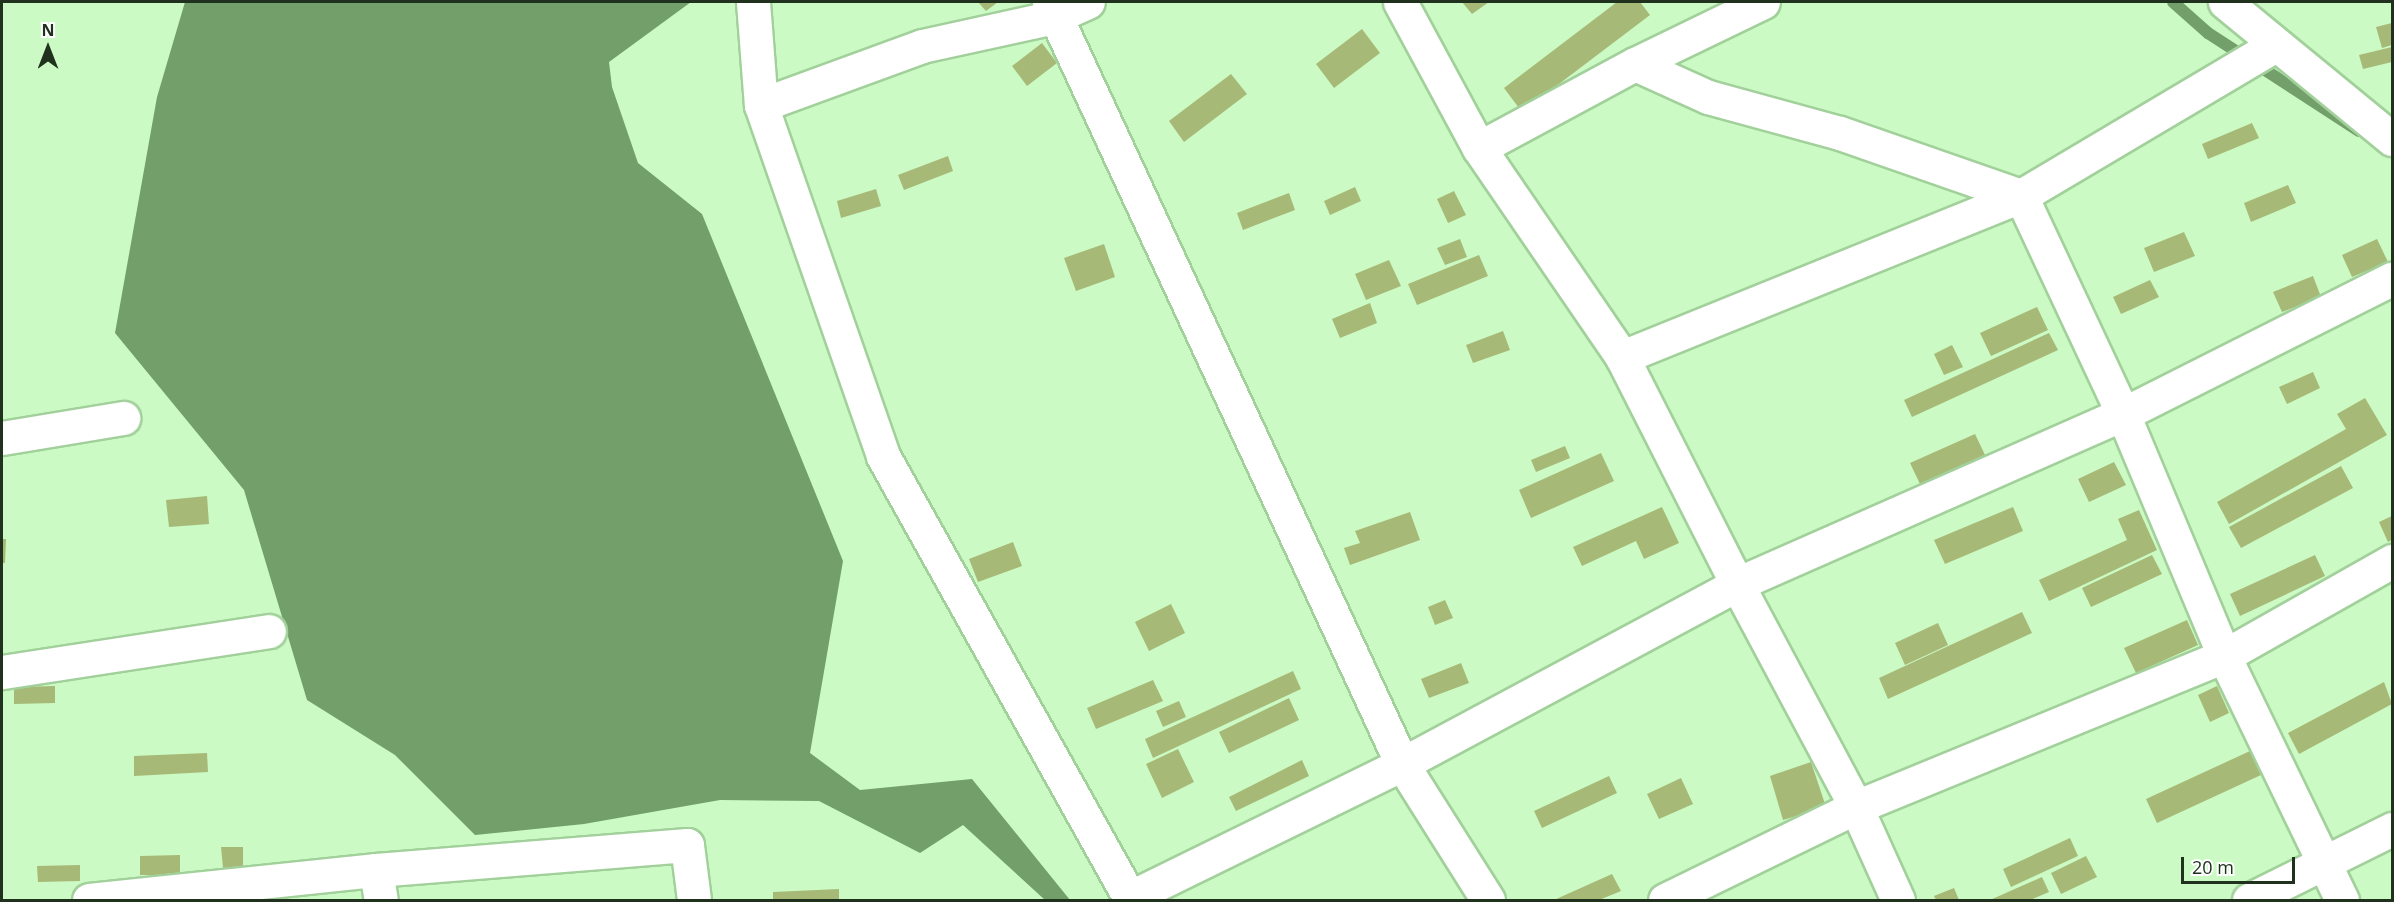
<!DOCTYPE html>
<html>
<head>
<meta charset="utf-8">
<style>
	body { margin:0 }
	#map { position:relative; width:2394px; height:902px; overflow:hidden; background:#cbfac4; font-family:"Open Sans",sans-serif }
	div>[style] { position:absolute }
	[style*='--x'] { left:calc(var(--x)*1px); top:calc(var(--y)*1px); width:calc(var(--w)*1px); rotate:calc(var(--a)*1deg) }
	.water>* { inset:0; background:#729f6a }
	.stream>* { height:12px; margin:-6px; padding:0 6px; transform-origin:6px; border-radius:6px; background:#729f6a }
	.building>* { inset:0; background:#a7b976 }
	.roads { filter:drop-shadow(2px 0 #a2d09b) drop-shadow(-2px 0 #a2d09b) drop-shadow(0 2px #a2d09b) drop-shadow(0 -2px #a2d09b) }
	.minor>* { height:33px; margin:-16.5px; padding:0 16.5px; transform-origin:16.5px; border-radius:16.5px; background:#fff }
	span { translate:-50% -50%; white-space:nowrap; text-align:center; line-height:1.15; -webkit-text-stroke:4.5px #fff; paint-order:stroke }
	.frame { position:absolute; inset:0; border:3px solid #20321e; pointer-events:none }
	.north { position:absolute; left:18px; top:18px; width:60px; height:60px; -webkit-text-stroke:4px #fff; paint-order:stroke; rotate:0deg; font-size:16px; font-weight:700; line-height:24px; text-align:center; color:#20321e }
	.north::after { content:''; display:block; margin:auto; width:21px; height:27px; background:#20321e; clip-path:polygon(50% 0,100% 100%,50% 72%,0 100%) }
	.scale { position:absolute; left:2181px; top:857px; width:114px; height:27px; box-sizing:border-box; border:3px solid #20321e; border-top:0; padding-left:8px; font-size:18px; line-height:21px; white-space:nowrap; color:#20321e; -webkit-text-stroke:4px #fff; paint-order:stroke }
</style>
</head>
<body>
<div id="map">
	<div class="water">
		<div style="clip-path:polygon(185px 2px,691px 2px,609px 62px,612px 87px,638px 163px,702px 214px,843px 561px,810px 753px,860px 790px,972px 779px,1070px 900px,1045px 900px,963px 825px,920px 853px,819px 801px,720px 800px,584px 824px,475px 835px,395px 755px,307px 700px,244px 490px,115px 333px,157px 97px)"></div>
	</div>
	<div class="stream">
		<div style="--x:2173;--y:2;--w:47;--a:41.5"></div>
		<div style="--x:2208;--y:33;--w:180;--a:33"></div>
	</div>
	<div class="building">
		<div style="clip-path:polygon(978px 2px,998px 2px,986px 11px)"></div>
		<div style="clip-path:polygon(1462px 2px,1489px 2px,1472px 14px)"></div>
		<div style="clip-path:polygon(1617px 2px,1640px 2px,1650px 15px,1522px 112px,1504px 88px)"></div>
		<div style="clip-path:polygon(2392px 23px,2392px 45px,2382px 48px,2376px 27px)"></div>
		<div style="clip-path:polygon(1362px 29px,1380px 53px,1334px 88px,1316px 64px)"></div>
		<div style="clip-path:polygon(1042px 43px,1057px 63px,1027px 86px,1012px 66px)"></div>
		<div style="clip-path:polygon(2392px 47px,2392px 62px,2363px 69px,2359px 55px)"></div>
		<div style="clip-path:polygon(1231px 74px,1247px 94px,1184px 142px,1169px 121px)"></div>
		<div style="clip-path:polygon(2252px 123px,2259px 138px,2208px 159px,2202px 144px)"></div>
		<div style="clip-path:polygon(948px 156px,953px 171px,904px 190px,898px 175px)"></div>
		<div style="clip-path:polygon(2288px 185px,2296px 203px,2251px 222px,2244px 203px)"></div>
		<div style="clip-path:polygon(1355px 187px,1361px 201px,1330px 215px,1324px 201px)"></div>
		<div style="clip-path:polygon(876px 189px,881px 206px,841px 218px,837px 201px)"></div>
		<div style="clip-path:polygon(1454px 191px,1466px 215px,1448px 223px,1437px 199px)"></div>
		<div style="clip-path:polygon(1289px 193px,1295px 210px,1243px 230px,1237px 213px)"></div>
		<div style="clip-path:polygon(2184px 232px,2195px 256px,2154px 272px,2144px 248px)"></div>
		<div style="clip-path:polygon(1460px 239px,1467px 257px,1445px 265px,1437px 248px)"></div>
		<div style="clip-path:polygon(2377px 239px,2388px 262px,2352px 277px,2342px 255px)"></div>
		<div style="clip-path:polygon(1104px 244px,1115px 277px,1076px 291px,1064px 258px)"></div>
		<div style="clip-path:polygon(1479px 255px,1488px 276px,1417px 305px,1408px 284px)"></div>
		<div style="clip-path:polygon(1389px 260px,1401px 286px,1366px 300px,1355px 274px)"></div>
		<div style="clip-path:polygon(2313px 276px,2321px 297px,2282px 312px,2273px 292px)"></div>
		<div style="clip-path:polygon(2150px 280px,2159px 297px,2121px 314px,2113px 297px)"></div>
		<div style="clip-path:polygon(1370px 303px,1377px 323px,1340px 338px,1332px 319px)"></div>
		<div style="clip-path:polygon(2037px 307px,2048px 330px,1991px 356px,1980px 333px)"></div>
		<div style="clip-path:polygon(1503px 331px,1510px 350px,1473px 363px,1466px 345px)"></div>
		<div style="clip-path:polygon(2049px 333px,2058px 350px,1912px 417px,1904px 400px)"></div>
		<div style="clip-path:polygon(1952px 345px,1963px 367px,1944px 375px,1934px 354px)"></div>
		<div style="clip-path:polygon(2313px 372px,2320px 388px,2287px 404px,2279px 387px)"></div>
		<div style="clip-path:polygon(2365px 398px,2387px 435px,2229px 524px,2217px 502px,2346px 429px,2337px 414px)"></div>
		<div style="clip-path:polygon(1975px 434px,1985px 455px,1920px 484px,1910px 463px)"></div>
		<div style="clip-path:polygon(1565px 446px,1570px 458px,1536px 472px,1531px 460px)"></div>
		<div style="clip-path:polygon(1601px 453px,1614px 481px,1531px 518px,1519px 490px)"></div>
		<div style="clip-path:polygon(2114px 462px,2126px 485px,2089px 502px,2078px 479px)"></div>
		<div style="clip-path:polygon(2341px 466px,2353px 488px,2241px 548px,2229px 527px)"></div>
		<div style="clip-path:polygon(207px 496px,209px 524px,169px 527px,166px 500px)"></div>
		<div style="clip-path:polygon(1662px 507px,1679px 543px,1644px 559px,1636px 541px,1582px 566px,1573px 547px)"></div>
		<div style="clip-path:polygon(2013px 507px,2023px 531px,1945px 564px,1934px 540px)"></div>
		<div style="clip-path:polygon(2139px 510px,2157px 550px,2049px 601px,2039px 580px,2127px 540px,2118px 519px)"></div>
		<div style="clip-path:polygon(1410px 512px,1420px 540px,1350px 565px,1344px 548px,1360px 543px,1355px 531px)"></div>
		<div style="clip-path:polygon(2392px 516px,2392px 540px,2388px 542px,2379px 522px)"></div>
		<div style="clip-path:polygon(2px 539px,6px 539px,5px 563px,2px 563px)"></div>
		<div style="clip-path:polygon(1013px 542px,1022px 566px,978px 582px,969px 559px)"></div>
		<div style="clip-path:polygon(2152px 555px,2162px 574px,2091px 607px,2082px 588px)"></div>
		<div style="clip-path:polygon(2315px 555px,2325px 576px,2240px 616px,2230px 594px)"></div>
		<div style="clip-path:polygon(1445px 600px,1453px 618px,1435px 625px,1428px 607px)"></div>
		<div style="clip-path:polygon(1171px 604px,1185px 633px,1149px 651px,1135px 622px)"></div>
		<div style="clip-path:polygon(2022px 612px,2032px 633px,1888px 699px,1879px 678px)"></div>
		<div style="clip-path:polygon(2187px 620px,2198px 645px,2136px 673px,2124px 648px)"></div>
		<div style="clip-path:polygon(1938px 623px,1948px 645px,1905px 665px,1895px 643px)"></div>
		<div style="clip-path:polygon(1461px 663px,1469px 683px,1429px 698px,1421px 679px)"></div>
		<div style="clip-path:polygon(1293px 671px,1301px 689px,1153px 758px,1145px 739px)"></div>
		<div style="clip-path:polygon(1153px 680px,1163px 701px,1096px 729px,1087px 708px)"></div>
		<div style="clip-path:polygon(2384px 682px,2392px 704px,2299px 754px,2288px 733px)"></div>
		<div style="clip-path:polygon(55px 686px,55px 703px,14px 704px,14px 687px)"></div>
		<div style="clip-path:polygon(2217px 686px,2229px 713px,2210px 722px,2198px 695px)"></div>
		<div style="clip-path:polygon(1289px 698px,1299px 720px,1229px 753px,1219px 732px)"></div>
		<div style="clip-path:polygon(1179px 701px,1186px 717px,1163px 727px,1156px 711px)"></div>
		<div style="clip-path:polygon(1178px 749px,1194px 782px,1162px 798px,1146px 764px)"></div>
		<div style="clip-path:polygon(2250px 751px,2261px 775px,2157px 823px,2146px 799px)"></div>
		<div style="clip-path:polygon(207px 753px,208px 772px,134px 776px,134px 756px)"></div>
		<div style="clip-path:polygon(1302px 760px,1309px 776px,1236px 811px,1229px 797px)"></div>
		<div style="clip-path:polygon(1811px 762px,1826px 807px,1783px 820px,1770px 776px)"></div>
		<div style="clip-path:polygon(1609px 776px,1617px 793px,1542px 828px,1534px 811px)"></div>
		<div style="clip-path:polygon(1681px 778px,1693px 804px,1659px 819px,1647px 794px)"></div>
		<div style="clip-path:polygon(2070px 838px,2078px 856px,2011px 887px,2003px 869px)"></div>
		<div style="clip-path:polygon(221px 847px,243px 847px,243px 866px,223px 868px)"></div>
		<div style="clip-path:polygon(180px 855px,180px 875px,140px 875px,140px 856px)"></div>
		<div style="clip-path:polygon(2086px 856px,2097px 877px,2061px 894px,2051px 873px)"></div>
		<div style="clip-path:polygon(80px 865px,80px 881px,38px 882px,37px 866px)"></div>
		<div style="clip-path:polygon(1612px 874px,1621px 891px,1599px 900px,1554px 900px)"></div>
		<div style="clip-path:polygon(2042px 877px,2049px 892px,2030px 900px,1990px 900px)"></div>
		<div style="clip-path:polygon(1954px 888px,1959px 900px,1936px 900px,1934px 896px)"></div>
		<div style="clip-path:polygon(839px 889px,839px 900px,773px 900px,773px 892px)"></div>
	</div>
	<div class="roads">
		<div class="minor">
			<div style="--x:753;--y:2;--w:103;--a:85.6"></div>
			<div style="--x:761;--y:105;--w:372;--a:70.8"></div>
			<div style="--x:883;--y:456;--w:509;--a:60.81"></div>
			<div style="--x:1049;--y:2;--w:840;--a:65.14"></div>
			<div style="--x:1402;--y:764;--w:161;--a:57.7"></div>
			<div style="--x:1400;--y:2;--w:166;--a:61.6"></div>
			<div style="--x:1479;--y:148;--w:253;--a:55.6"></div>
			<div style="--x:1622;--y:357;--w:254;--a:63.1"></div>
			<div style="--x:1737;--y:584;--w:253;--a:61.9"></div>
			<div style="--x:1856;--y:807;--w:102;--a:65.7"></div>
			<div style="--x:2225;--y:2;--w:216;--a:39.4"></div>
			<div style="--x:1635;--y:64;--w:80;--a:24.3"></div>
			<div style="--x:1708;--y:97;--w:137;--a:15.3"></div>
			<div style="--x:1840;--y:133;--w:192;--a:19.2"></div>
			<div style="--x:2021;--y:196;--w:241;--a:64.9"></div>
			<div style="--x:2123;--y:414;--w:262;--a:67.3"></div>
			<div style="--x:2224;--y:656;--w:271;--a:64.2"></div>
			<div style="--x:761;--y:105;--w:171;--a:-20.1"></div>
			<div style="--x:922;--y:46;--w:135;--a:-12.4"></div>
			<div style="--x:1054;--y:17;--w:37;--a:-24"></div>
			<div style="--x:1479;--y:148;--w:177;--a:-28.3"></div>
			<div style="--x:1635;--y:64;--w:142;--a:-25.8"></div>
			<div style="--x:1622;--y:357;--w:430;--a:-22"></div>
			<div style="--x:2021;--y:196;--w:295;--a:-30.7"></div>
			<div style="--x:2;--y:438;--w:123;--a:-9.4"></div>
			<div style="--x:2;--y:672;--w:270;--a:-8.7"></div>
			<div style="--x:376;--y:870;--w:30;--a:81"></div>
			<div style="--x:1129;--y:898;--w:304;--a:-26.1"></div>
			<div style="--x:1402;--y:764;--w:380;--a:-28.2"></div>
			<div style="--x:1737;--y:584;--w:422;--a:-23.8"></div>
			<div style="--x:2123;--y:414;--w:301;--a:-26.7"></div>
			<div style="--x:89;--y:900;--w:289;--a:-6"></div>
			<div style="--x:376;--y:870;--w:312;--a:-4.6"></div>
			<div style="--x:687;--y:845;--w:55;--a:82.7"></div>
			<div style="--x:1665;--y:900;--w:212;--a:-26"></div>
			<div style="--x:1856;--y:807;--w:398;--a:-22.3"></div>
			<div style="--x:2224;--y:656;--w:193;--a:-29.5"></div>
			<div style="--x:2249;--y:900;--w:160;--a:-26.4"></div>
		</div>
	</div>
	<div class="frame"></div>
	<div class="north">N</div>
	<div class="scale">20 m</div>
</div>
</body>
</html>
